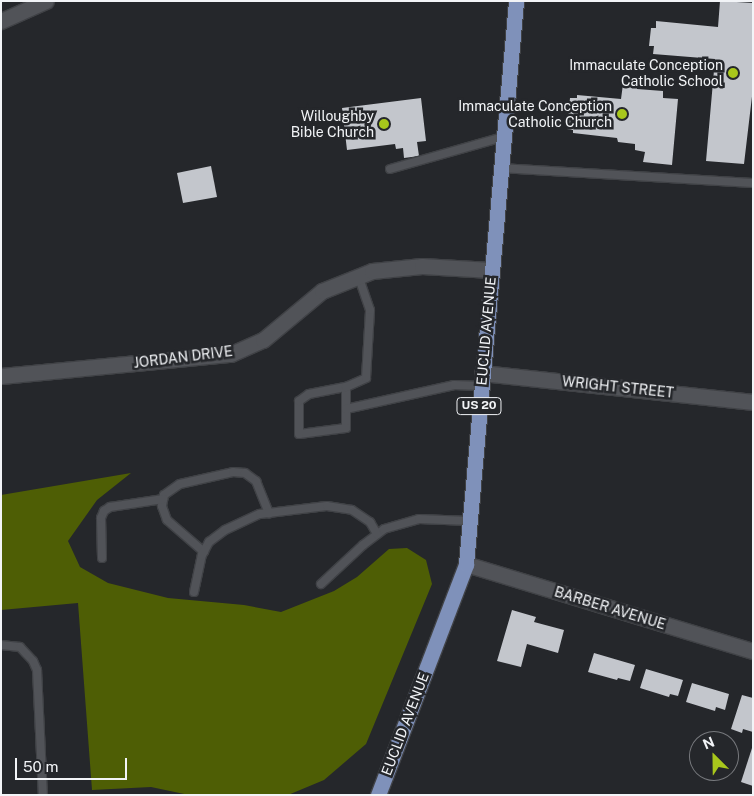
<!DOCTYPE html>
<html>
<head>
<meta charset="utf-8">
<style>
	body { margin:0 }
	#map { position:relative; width:754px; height:796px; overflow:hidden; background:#25272b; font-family:"Public Sans",sans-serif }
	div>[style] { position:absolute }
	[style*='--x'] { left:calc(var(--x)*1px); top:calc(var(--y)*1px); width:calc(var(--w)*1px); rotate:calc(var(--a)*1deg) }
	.forest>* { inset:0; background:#4e5e05 }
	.building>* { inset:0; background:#c3c6cc }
	.roads { filter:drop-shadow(1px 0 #404246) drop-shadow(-1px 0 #404246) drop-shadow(0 1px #404246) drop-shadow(0 -1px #404246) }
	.lane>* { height:8px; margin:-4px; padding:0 4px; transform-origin:4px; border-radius:4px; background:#515358 }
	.street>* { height:15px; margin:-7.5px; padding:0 7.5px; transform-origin:7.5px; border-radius:7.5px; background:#515358 }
	.primary>* { height:15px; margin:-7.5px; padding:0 7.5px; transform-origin:7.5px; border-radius:7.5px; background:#7f91ba }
	.dots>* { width:14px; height:14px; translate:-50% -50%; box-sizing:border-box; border:2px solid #25272b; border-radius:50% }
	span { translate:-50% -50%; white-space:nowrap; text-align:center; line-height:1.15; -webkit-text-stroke:5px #25272b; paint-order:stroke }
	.shield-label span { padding:1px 4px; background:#25272b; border:1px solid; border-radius:4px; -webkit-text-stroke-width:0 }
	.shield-label { font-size:12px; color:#f2f4f7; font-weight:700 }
	.poi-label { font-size:14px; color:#f2f4f7 }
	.right { translate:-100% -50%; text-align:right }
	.street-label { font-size:14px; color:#f2f4f7 }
	.frame { position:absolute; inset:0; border:2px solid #f2f4f7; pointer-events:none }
	.north { position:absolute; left:689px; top:731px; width:50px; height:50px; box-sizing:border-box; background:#25272b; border:1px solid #77797d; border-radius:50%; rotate:337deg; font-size:14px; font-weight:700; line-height:20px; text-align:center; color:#f2f4f7 }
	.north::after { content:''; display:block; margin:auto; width:18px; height:22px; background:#a8c71c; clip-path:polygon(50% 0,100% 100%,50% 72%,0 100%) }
	.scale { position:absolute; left:15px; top:758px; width:112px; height:22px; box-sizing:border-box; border:2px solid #f2f4f7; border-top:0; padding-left:6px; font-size:15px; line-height:18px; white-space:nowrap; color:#f2f4f7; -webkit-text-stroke:4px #25272b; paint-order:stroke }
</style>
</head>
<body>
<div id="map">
	<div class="forest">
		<div style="clip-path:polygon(131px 473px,97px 500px,68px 541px,80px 567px,108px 583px,168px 598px,244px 605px,281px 612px,334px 591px,357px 577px,389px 549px,407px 548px,426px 560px,432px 584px,366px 744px,324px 780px,288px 795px,189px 795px,151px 787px,92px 790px,78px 603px,1px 610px,1px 495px)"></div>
	</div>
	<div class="building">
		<div style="clip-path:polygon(720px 1px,753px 3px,753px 88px,744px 164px,706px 161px,715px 59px,653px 54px,654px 46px,649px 46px,651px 28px,656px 28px,656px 21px,718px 27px)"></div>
		<div style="clip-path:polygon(623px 84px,637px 85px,637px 89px,663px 91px,663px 98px,678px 99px,672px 165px,643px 162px,645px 152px,635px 150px,635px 144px,618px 142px,617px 138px,573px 133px,573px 130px,567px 129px,570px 98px,577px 98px,577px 95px,621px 99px)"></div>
		<div style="clip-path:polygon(421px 98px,426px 141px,417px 142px,419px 156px,404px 158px,403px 148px,396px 149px,395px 144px,347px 150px,342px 108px)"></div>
		<div style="clip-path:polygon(211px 166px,217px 197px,183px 203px,177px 173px)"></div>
		<div style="clip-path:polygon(512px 610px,536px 617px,534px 622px,564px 630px,558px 653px,527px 644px,521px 667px,497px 661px)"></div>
		<div style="clip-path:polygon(594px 653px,635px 665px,630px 681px,618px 678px,617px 680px,588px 672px)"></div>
		<div style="clip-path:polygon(646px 669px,683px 680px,678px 696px,670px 694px,669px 697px,640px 688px)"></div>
		<div style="clip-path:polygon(692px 683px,729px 694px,725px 710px,716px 707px,715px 711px,686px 702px)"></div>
		<div style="clip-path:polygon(742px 695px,753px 698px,753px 732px,743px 729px,742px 733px,731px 729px)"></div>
		<div style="clip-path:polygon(753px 745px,753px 786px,741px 782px)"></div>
	</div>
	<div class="roads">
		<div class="lane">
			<div style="--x:500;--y:168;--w:253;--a:3.4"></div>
			<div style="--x:390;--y:169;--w:117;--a:-15.8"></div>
			<div style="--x:346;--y:387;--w:41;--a:90"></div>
			<div style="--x:346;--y:428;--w:47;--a:172.7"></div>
			<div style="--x:299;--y:434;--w:33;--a:-90"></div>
			<div style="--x:299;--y:401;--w:12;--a:-35"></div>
			<div style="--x:309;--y:394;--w:38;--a:-11"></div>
			<div style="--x:346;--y:387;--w:22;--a:-24"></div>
			<div style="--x:366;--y:378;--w:68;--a:-86.6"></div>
			<div style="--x:370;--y:310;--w:37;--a:-109"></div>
			<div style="--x:346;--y:409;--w:111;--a:-12.5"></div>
			<div style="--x:454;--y:385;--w:27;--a:2"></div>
			<div style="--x:204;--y:552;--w:49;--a:-139.1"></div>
			<div style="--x:167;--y:520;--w:15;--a:-110"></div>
			<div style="--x:162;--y:506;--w:11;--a:-80"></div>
			<div style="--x:164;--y:495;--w:19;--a:-35"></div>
			<div style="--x:180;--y:484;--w:54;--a:-12.8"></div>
			<div style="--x:233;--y:472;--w:12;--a:5"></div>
			<div style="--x:245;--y:473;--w:14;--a:36"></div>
			<div style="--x:256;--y:481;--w:35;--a:68"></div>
			<div style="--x:102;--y:558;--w:40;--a:-91.4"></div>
			<div style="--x:101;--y:518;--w:8;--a:-67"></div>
			<div style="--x:104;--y:511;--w:7;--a:-34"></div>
			<div style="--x:110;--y:507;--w:54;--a:-8.6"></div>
			<div style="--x:321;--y:584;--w:57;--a:-42.9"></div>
			<div style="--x:363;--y:545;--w:26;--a:-37"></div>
			<div style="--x:384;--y:529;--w:36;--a:-16"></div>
			<div style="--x:419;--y:519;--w:51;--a:2.2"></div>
			<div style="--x:194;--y:592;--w:38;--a:-78"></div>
			<div style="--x:202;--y:555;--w:15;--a:-62"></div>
			<div style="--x:209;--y:542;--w:20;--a:-37"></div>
			<div style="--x:225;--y:530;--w:38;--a:-25"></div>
			<div style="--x:260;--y:514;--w:67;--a:-6.8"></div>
			<div style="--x:327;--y:506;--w:25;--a:9"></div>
			<div style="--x:352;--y:510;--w:22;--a:34"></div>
			<div style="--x:370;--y:522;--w:14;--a:60"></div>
			<div style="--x:1;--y:645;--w:19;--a:6"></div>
			<div style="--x:20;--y:647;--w:19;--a:47"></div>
			<div style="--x:33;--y:661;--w:10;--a:66"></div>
			<div style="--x:37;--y:670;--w:125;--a:87.3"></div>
		</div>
		<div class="street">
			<div style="--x:1;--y:21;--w:49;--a:-24"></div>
			<div style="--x:482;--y:373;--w:273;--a:6.1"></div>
			<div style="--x:1;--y:376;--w:231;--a:-5.5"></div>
			<div style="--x:231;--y:354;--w:35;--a:-24"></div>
			<div style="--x:263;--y:340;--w:77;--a:-39.7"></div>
			<div style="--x:322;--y:291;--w:54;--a:-21.8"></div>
			<div style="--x:372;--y:271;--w:50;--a:-5.7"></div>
			<div style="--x:422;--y:266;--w:69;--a:3.3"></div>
			<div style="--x:466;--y:564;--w:300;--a:16.9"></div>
		</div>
		<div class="primary">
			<div style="--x:378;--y:795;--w:247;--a:-69.1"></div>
			<div style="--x:466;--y:564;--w:565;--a:-84.92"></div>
		</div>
	</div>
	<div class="dots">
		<div style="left:733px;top:73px;background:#a8c71c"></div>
		<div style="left:622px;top:114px;background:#a8c71c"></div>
		<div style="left:384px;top:124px;background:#a8c71c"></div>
	</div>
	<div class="shield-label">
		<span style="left:479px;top:406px">US 20</span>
	</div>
	<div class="poi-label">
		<span class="right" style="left:723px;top:73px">Immaculate Conception<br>Catholic School</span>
		<span class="right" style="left:612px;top:114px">Immaculate Conception<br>Catholic Church</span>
		<span class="right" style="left:374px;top:124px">Willoughby<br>Bible Church</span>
	</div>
	<div class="street-label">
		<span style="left:486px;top:331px;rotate:-85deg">EUCLID AVENUE</span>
		<span style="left:183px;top:357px;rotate:-7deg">JORDAN DRIVE</span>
		<span style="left:618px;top:387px;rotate:6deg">WRIGHT STREET</span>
		<span style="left:610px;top:608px;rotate:17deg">BARBER AVENUE</span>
		<span style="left:405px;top:724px;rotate:-69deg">EUCLID AVENUE</span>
	</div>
	<div class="frame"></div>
	<div class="north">N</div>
	<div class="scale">50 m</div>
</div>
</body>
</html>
